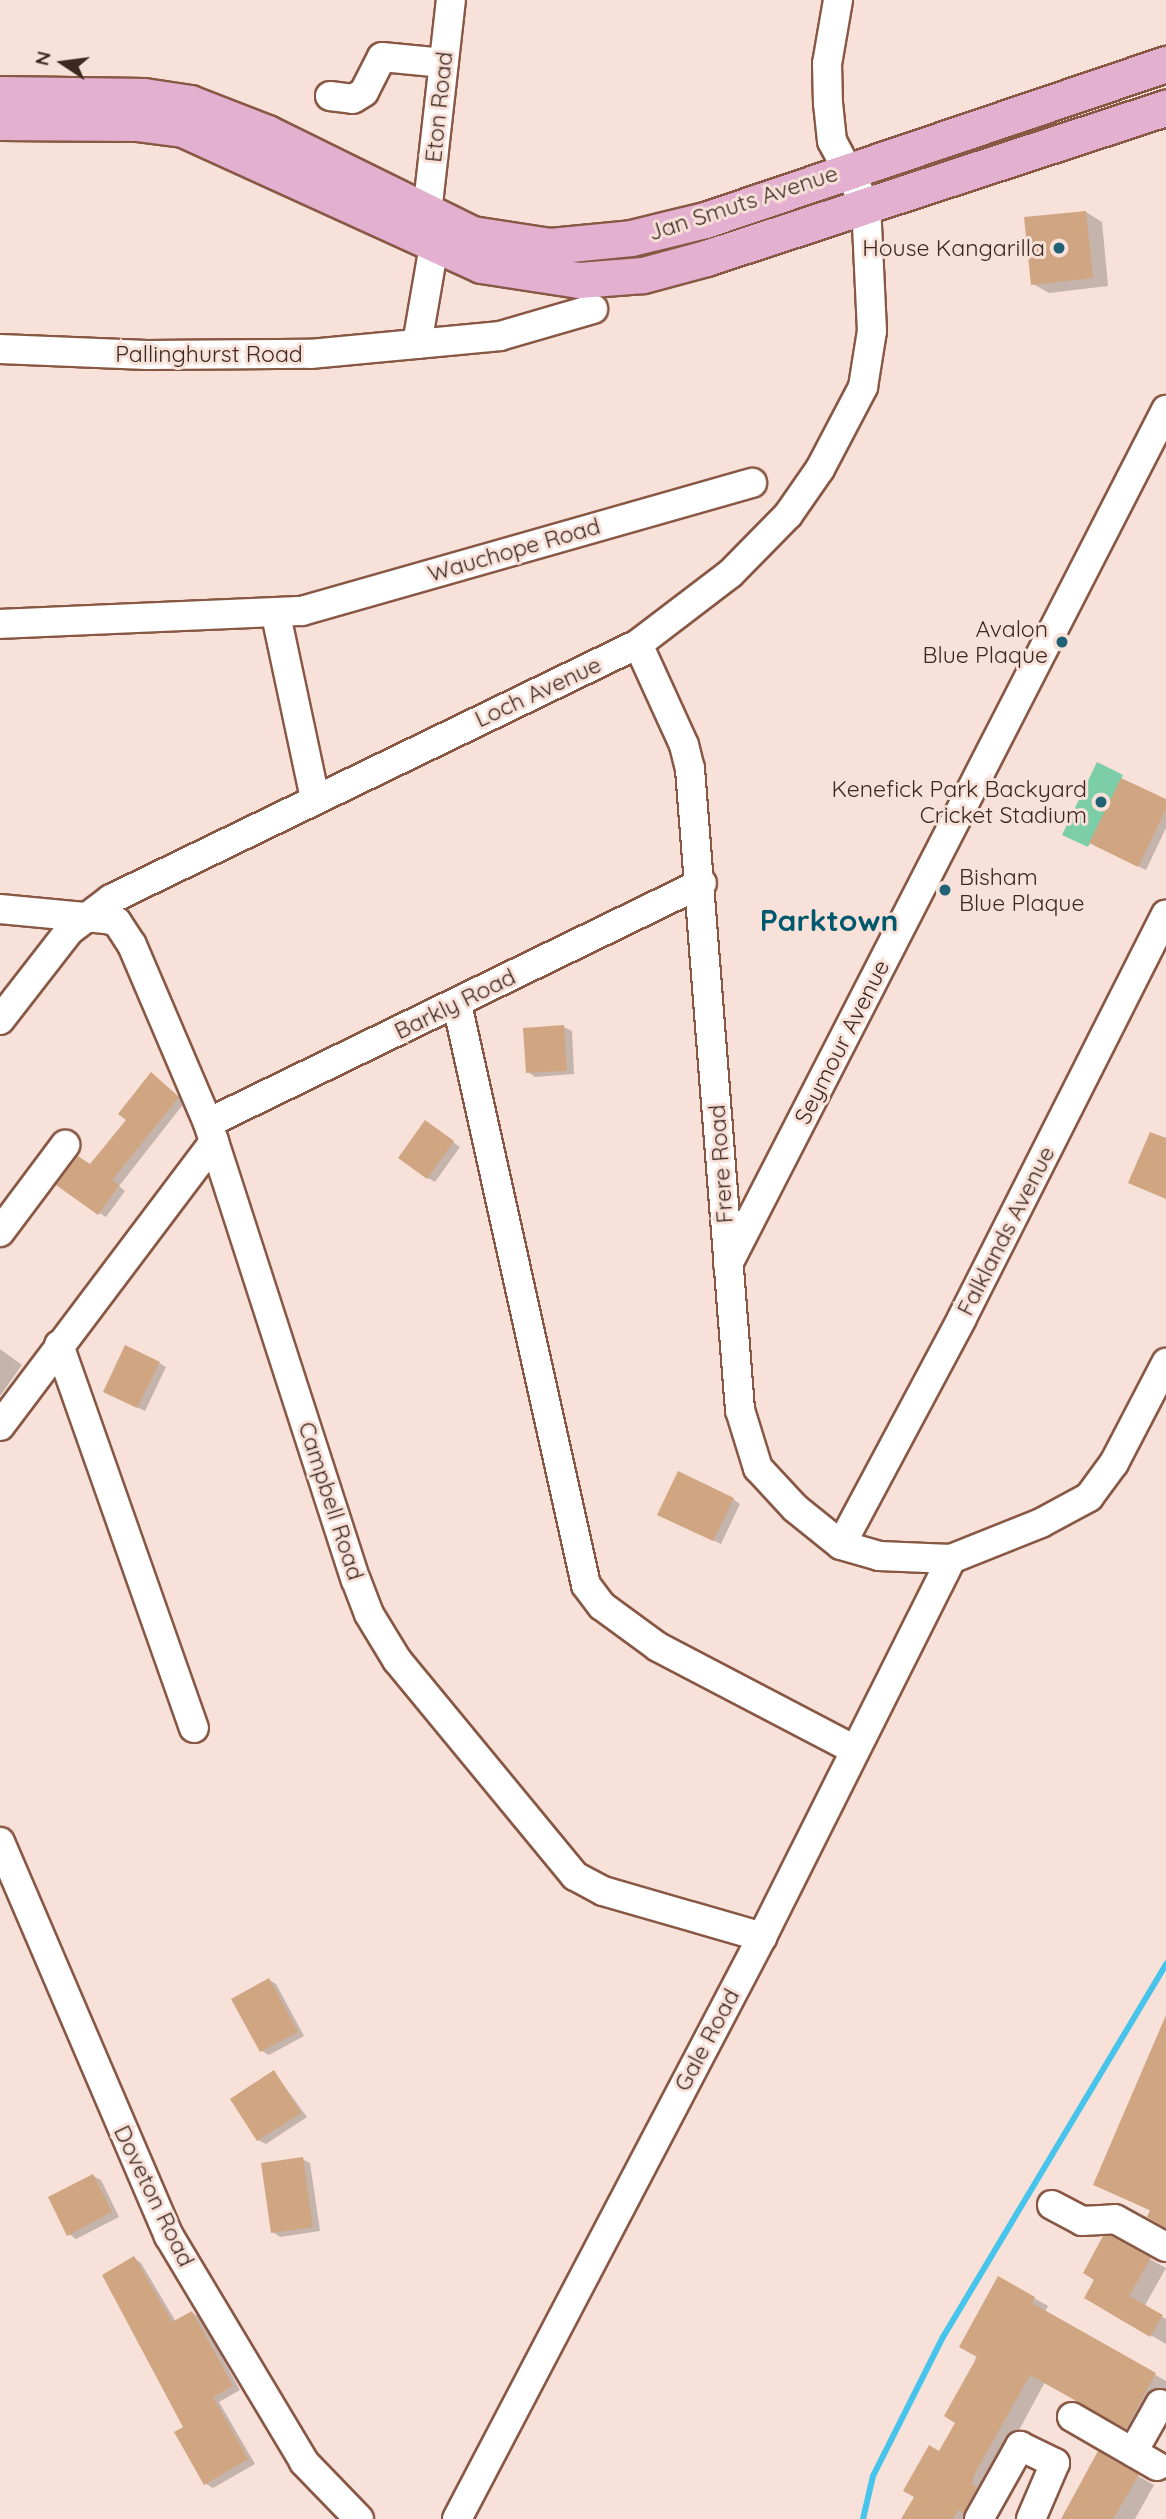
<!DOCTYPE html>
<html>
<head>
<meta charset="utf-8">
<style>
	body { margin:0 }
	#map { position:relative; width:1166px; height:2519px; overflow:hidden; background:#f7e1d8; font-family:Quicksand,sans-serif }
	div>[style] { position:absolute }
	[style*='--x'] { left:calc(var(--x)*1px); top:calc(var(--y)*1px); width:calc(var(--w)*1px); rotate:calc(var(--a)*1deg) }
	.green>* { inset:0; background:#7bcea8 }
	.shadow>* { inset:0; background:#0003 }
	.stream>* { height:6px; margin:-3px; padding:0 3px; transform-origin:3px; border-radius:3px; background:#47c4eb }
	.building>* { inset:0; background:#d0a682 }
	.roads { filter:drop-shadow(2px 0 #885845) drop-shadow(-2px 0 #885845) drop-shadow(0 2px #885845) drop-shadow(0 -2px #885845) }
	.minor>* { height:28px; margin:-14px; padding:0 14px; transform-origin:14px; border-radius:14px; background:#fff }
	.major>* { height:35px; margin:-17.5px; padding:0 17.5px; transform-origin:17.5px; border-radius:17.5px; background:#e3b0d0 }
	.dots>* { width:19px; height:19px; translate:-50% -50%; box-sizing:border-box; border:4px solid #f7e1d8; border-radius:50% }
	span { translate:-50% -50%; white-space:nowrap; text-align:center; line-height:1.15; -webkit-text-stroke:6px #f7e1d8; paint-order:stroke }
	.street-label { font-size:23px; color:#3d2820 }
	.poi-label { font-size:23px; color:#3d2820 }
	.right { translate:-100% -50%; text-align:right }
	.left { translate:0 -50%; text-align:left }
	.district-label { font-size:30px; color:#00586e; font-weight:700 }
	.north { position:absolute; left:28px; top:28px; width:70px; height:70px; -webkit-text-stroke:5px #f7e1d8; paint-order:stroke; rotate:283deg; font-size:19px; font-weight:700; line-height:28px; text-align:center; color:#3d2820 }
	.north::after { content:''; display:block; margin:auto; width:24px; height:32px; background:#3d2820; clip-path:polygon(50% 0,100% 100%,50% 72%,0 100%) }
</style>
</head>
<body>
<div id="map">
	<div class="green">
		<div style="clip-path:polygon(1097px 762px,1123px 775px,1088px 847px,1062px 835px)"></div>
	</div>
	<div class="shadow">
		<div style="clip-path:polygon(1086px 212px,1102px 222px,1108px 286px,1049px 293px,1033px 284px)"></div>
		<div style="clip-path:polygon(1166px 801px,1166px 828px,1146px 870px,1099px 847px)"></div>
		<div style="clip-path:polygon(564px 1027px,572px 1031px,574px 1074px,535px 1077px,528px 1072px)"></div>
		<div style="clip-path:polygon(151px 1074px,185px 1102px,119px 1186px,125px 1191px,106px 1217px,99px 1213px,91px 1166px,128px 1120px)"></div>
		<div style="clip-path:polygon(432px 1127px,460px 1147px,435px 1182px,428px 1178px)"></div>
		<div style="clip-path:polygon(0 1349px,22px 1365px,0 1396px)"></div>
		<div style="clip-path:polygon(159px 1363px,166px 1367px,145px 1411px,112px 1395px)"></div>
		<div style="clip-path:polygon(733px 1499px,740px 1504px,721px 1544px,667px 1518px)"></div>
		<div style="clip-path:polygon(269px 1980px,276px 1984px,304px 2036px,269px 2055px,262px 2051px)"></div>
		<div style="clip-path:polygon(1166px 2030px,1166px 2226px,1151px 2211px,1095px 2185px)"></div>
		<div style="clip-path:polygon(274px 2072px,307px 2117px,266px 2144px,258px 2140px)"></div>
		<div style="clip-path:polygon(302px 2159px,310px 2163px,320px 2231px,280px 2237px,273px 2232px)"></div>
		<div style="clip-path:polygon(93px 2176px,101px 2180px,119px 2217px,76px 2239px,69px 2234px)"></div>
		<div style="clip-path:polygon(1111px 2238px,1166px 2268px,1144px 2307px,1166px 2319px,1166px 2344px,1086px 2298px)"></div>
		<div style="clip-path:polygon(134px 2258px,141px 2263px,176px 2322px,192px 2313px,200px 2317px,240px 2390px,219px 2402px,255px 2464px,213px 2488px,206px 2484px,186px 2428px)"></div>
		<div style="clip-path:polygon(999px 2278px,1048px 2306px,1045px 2312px,1166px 2381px,1166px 2389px,1140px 2435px,1045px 2382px,971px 2519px,903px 2519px,957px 2422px)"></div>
		<div style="clip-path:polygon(1099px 2454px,1154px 2485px,1135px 2519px,1062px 2519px)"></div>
	</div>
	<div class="stream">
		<div style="--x:863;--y:2519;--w:44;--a:-76.9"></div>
		<div style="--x:873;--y:2476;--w:156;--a:-63.3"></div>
		<div style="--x:943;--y:2337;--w:435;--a:-59.1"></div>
	</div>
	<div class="building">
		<div style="clip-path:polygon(1086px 211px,1093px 278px,1031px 285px,1024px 217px)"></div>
		<div style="clip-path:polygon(1121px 778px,1166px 799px,1166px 809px,1138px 867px,1089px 843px)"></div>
		<div style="clip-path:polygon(564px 1025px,567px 1071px,526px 1073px,523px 1028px)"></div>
		<div style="clip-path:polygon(151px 1072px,179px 1097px,112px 1180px,119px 1185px,98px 1215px,56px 1185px,78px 1156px,90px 1164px,126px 1120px,118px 1114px)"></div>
		<div style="clip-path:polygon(425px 1120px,454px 1141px,427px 1179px,398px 1158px)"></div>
		<div style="clip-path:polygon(1150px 1132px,1166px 1138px,1166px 1199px,1128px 1183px)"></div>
		<div style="clip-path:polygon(125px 1345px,160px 1362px,137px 1408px,103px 1392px)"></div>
		<div style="clip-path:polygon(678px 1471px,734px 1498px,713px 1541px,657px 1515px)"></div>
		<div style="clip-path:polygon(269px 1978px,298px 2032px,260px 2052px,231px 1999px)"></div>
		<div style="clip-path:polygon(1166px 2015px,1166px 2228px,1147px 2217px,1150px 2210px,1093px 2185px)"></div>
		<div style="clip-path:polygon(274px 2070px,301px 2113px,257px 2141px,230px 2099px)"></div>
		<div style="clip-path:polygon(303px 2157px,313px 2227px,271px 2233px,261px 2163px)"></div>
		<div style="clip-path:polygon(93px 2174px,112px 2212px,67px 2236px,48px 2197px)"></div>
		<div style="clip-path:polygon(1103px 2236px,1111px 2236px,1151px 2258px,1129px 2296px,1163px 2315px,1150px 2337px,1084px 2298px,1094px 2280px,1083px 2273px)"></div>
		<div style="clip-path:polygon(134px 2256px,172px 2322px,192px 2311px,233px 2386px,213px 2397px,248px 2459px,204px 2485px,174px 2432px,183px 2427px,102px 2275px)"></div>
		<div style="clip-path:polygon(998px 2276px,1035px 2297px,1032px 2303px,1156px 2373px,1126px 2429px,1030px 2375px,975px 2473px,972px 2484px,977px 2487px,963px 2513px,958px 2510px,953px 2519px,901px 2519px,914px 2497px,903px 2491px,929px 2445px,939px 2451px,955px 2423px,944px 2416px,977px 2357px,959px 2347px)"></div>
		<div style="clip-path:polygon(1098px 2451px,1139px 2475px,1113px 2519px,1061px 2519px)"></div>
	</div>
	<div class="roads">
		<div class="minor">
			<div style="--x:330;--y:96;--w:23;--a:7"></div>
			<div style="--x:353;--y:99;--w:13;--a:-32"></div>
			<div style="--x:364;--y:92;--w:39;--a:-63"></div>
			<div style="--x:382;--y:57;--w:62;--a:5.5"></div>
			<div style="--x:427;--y:213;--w:214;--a:-83.6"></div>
			<div style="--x:417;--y:344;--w:99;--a:-80.2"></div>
			<div style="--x:0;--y:349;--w:147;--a:2.3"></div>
			<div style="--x:147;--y:355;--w:163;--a:-0.4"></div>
			<div style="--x:310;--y:354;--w:191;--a:-5.4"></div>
			<div style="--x:500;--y:336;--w:97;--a:-16.2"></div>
			<div style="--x:276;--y:615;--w:188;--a:78"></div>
			<div style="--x:0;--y:624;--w:302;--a:-2.5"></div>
			<div style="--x:302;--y:611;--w:468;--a:-15.9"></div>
			<div style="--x:638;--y:644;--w:111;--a:65.5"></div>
			<div style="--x:684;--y:745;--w:25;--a:76"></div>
			<div style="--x:690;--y:769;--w:643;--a:85.54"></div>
			<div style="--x:740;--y:1410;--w:61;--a:72.8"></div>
			<div style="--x:758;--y:1468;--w:54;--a:47.2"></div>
			<div style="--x:795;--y:1508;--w:59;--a:38.8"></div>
			<div style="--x:841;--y:1545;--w:40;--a:16"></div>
			<div style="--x:879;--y:1556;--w:72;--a:2.4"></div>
			<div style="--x:951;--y:1559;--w:97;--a:-21.8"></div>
			<div style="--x:1041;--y:1523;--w:55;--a:-28.4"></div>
			<div style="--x:1089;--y:1497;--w:42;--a:-53.7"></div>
			<div style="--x:1114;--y:1463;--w:113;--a:-62.5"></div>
			<div style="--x:0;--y:909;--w:106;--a:5.4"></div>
			<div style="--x:106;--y:919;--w:11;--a:15"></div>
			<div style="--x:117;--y:922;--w:27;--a:57"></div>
			<div style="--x:132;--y:945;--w:194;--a:66.9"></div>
			<div style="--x:208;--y:1123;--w:480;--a:72.1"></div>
			<div style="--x:356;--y:1580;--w:36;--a:69"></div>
			<div style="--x:369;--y:1614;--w:54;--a:58.7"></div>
			<div style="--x:397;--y:1660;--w:280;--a:50.5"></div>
			<div style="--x:575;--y:1876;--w:32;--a:28"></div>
			<div style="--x:603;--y:1891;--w:166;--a:16.1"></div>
			<div style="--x:457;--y:1004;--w:595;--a:77.48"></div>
			<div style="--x:586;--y:1585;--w:26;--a:53"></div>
			<div style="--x:602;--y:1606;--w:69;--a:36.2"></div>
			<div style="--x:658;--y:1647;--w:222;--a:27.6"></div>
			<div style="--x:0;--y:1020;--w:113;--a:-52.2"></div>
			<div style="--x:69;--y:931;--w:53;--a:-37.3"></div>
			<div style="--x:111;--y:899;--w:585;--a:-25.82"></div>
			<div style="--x:638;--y:644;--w:116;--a:-37.3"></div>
			<div style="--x:730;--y:574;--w:83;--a:-45.5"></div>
			<div style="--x:788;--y:515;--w:56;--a:-55.2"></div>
			<div style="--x:820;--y:469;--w:93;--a:-62.3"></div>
			<div style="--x:863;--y:387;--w:57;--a:-80.9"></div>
			<div style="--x:872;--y:331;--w:126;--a:-92.7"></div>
			<div style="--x:866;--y:205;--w:72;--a:-118"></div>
			<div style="--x:832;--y:141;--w:37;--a:-96"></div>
			<div style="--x:828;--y:104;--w:40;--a:-91.4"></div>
			<div style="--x:827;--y:64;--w:65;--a:-80.2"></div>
			<div style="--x:208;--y:1123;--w:549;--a:-25.91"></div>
			<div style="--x:0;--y:1232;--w:109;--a:-53.2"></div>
			<div style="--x:728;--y:1264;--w:960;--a:-62.85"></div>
			<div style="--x:59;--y:1345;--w:406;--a:70.6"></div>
			<div style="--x:0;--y:1426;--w:356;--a:-53"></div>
			<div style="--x:841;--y:1545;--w:257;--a:-61.9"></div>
			<div style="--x:962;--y:1318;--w:452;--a:-63.2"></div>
			<div style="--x:0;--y:1842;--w:429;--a:66.8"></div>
			<div style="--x:169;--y:2236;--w:263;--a:59.1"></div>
			<div style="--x:304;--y:2462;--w:79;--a:46"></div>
			<div style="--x:1052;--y:2205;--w:34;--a:28"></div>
			<div style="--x:1082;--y:2221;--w:33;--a:-3"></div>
			<div style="--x:1115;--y:2219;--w:58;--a:28.8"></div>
			<div style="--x:1072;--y:2417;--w:98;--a:30"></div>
			<div style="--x:1133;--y:2452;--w:55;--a:-60.6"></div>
			<div style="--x:457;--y:2519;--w:657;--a:-62.34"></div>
			<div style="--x:762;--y:1937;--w:423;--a:-63.4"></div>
			<div style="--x:979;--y:2519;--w:84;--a:-60.7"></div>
			<div style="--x:1020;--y:2446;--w:39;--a:26"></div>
			<div style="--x:1055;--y:2463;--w:61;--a:113.2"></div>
		</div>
		<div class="major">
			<div style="--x:0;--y:94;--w:144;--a:0.8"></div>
			<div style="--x:144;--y:96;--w:47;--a:8.7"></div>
			<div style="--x:190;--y:103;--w:83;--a:21.3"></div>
			<div style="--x:267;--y:133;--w:229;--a:26.2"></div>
			<div style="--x:472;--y:234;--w:79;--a:8.7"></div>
			<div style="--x:550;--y:246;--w:81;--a:-5.6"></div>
			<div style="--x:631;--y:238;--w:76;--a:-13.7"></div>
			<div style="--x:705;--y:220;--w:487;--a:-18.7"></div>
			<div style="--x:0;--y:122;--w:136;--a:0.4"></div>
			<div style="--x:136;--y:123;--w:47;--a:7.3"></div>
			<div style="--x:183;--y:129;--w:328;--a:24.5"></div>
			<div style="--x:481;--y:265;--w:99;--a:8.7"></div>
			<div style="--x:579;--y:280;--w:64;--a:-4.5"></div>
			<div style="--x:643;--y:275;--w:65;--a:-15.1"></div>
			<div style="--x:706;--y:258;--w:484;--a:-18.1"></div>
		</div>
	</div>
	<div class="dots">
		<div style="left:1059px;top:248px;background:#206175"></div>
		<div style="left:1062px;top:642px;background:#206175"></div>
		<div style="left:1101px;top:802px;background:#206175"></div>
		<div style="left:945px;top:890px;background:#206175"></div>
	</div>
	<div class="street-label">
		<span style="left:439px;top:107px;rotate:-84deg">Eton Road</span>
		<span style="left:743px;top:203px;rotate:-18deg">Jan Smuts Avenue</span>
		<span style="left:209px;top:354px">Pallinghurst Road</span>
		<span style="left:514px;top:550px;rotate:-16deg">Wauchope Road</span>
		<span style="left:538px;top:692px;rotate:-25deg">Loch Avenue</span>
		<span style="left:455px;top:1004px;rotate:-26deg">Barkly Road</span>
		<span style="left:842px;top:1042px;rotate:-63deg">Seymour Avenue</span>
		<span style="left:721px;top:1164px;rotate:-94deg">Frere Road</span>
		<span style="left:1006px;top:1231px;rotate:-63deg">Falklands Avenue</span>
		<span style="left:331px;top:1501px;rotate:72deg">Campbell Road</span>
		<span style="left:707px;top:2040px;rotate:-62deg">Gale Road</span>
		<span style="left:154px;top:2196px;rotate:64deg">Doveton Road</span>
	</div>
	<div class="poi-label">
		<span class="right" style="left:1045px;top:248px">House Kangarilla</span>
		<span class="right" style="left:1048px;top:642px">Avalon<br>Blue Plaque</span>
		<span class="right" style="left:1087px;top:802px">Kenefick Park Backyard<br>Cricket Stadium</span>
		<span class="left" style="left:959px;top:890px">Bisham<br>Blue Plaque</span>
	</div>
	<div class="district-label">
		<span style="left:829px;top:920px">Parktown</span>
	</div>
	<div class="north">N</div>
</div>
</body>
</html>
